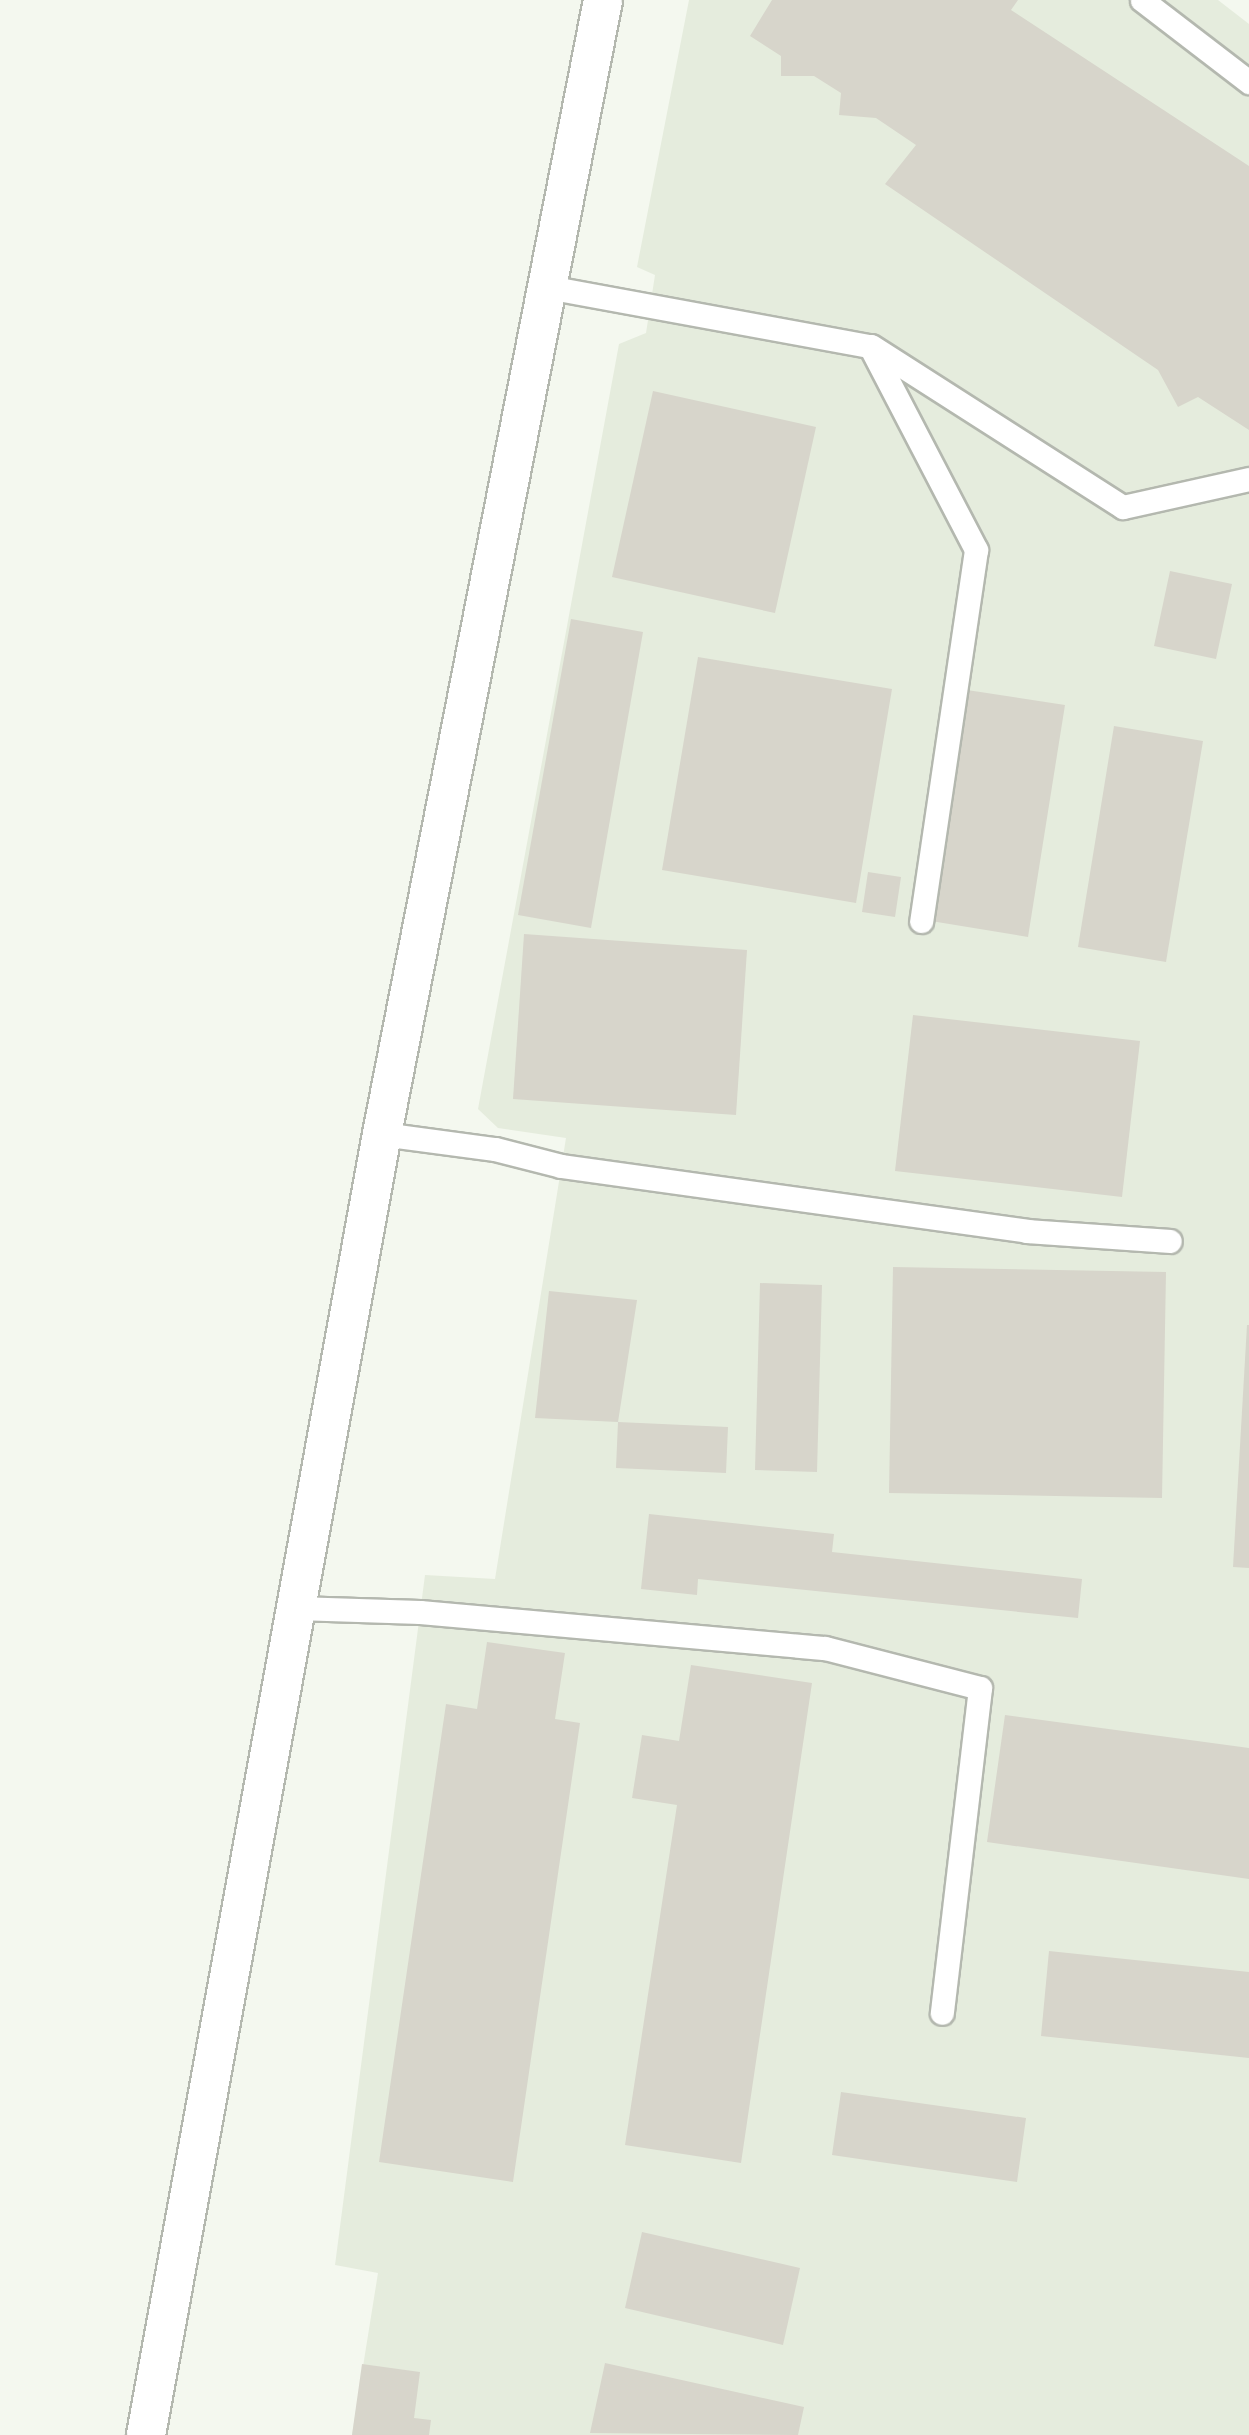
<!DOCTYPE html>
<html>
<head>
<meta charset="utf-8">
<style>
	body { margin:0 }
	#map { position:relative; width:1249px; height:2435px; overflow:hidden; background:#f4f8ef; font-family:"Source Sans 3",sans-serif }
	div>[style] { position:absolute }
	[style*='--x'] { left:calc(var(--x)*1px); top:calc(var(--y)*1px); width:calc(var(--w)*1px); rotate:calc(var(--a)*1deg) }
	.built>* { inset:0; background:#e5ecdd }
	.building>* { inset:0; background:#d7d5cb }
	.roads { filter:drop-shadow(2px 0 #b4b8af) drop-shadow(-2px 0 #b4b8af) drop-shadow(0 2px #b4b8af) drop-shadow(0 -2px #b4b8af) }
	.service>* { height:23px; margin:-11.5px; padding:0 11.5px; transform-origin:11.5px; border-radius:11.5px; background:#fff }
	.tertiary>* { height:38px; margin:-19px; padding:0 19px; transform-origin:19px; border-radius:19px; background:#fff }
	span { translate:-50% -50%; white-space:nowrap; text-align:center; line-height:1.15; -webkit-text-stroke:5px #fff; paint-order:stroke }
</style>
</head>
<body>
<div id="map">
	<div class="built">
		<div style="clip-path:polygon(689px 0,1218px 0,1249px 24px,1249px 2435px,352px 2435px,378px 2273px,335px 2265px,425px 1575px,495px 1579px,566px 1138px,498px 1128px,478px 1109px,619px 344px,646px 333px,655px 275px,637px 267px)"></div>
	</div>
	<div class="building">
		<div style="clip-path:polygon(772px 0,1018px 0,1011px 10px,1249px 166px,1249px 430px,1198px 397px,1178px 407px,1158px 370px,885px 184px,916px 145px,876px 118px,839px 115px,841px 93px,814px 76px,781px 76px,781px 56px,750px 36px)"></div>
		<div style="clip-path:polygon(653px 391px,816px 427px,775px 613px,612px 577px)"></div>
		<div style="clip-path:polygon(1170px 571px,1232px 584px,1216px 659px,1154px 646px)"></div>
		<div style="clip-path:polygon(571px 619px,643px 632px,591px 928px,518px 915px)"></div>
		<div style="clip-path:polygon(698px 657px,892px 689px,856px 903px,662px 870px)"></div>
		<div style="clip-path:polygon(967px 690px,1065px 705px,1028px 937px,931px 921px)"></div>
		<div style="clip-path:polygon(1114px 726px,1203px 741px,1166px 962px,1078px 947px)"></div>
		<div style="clip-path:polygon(868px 872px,901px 877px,895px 917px,862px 912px)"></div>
		<div style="clip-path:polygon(524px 934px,747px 950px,736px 1115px,513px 1099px)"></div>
		<div style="clip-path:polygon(913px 1015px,1140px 1041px,1122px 1197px,895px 1171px)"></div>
		<div style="clip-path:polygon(893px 1267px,1166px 1272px,1162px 1498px,889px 1493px)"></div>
		<div style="clip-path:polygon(760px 1283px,822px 1285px,817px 1472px,755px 1470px)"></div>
		<div style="clip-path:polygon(549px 1291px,637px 1300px,618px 1422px,535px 1418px)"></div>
		<div style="clip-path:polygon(1247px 1325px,1249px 1325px,1249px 1568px,1233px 1567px)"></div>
		<div style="clip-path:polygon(618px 1422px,728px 1427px,726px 1473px,616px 1468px)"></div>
		<div style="clip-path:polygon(649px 1514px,834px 1534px,832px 1552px,1082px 1579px,1078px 1618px,698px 1579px,697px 1595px,641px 1589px)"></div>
		<div style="clip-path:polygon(487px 1642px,565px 1653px,555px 1719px,580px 1723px,513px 2182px,379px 2162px,446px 1704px,477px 1709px)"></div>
		<div style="clip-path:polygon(691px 1665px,812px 1683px,741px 2163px,625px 2145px,677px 1805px,632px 1798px,642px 1735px,679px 1741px)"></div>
		<div style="clip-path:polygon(1005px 1715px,1249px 1748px,1249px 1879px,987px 1842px)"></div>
		<div style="clip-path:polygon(1049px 1951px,1249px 1972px,1249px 2058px,1041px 2036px)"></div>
		<div style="clip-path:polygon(841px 2092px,1026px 2118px,1017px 2182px,832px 2155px)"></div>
		<div style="clip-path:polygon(642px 2232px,800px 2268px,783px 2345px,625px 2308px)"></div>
		<div style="clip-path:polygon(605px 2363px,804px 2407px,798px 2435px,590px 2433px)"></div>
		<div style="clip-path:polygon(362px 2364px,420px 2372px,414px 2418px,431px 2420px,429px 2435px,352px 2435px)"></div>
	</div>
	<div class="roads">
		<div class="service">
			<div style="--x:1142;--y:0;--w:135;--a:37.5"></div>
			<div style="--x:547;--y:287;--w:328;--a:10.4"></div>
			<div style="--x:870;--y:346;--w:230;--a:62.5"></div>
			<div style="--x:976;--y:550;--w:375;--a:98.4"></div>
			<div style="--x:871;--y:346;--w:299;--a:32.6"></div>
			<div style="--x:1123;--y:507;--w:129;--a:-12.5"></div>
			<div style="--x:382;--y:1134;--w:114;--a:7.6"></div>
			<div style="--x:495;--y:1149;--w:68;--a:14.4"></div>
			<div style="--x:561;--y:1166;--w:471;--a:7.9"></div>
			<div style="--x:1027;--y:1231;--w:143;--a:4"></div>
			<div style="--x:296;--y:1608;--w:124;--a:1.8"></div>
			<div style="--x:420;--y:1612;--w:407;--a:5.1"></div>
			<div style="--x:825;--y:1648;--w:160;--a:14.5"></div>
			<div style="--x:980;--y:1688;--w:327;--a:96.7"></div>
		</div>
		<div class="tertiary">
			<div style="--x:146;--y:2435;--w:1322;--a:-79.72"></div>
			<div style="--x:382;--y:1134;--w:1155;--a:-78.97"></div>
		</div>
	</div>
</div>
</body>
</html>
